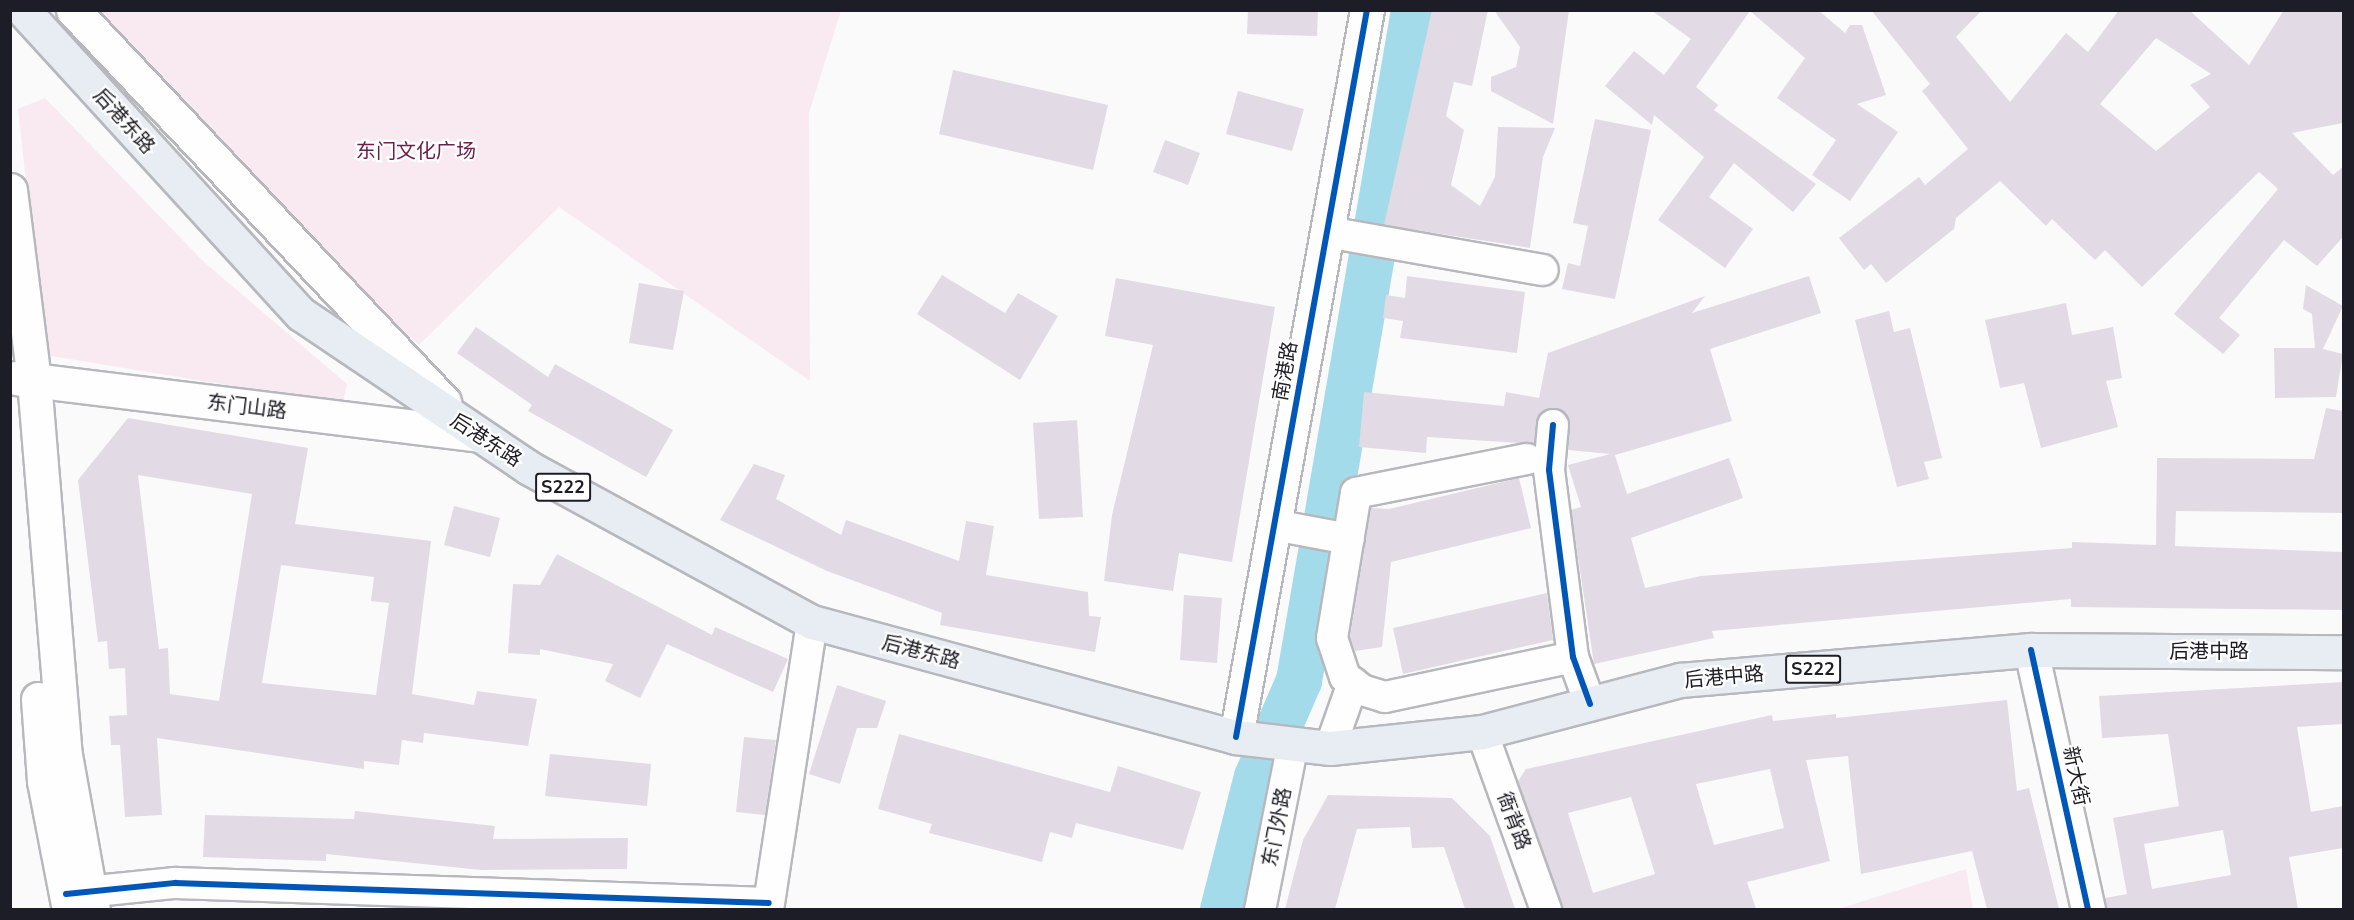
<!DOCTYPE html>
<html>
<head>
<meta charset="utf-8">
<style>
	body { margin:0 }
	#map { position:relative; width:2354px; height:920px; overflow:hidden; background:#fafafa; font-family:"Nunito Sans","Noto Sans SC",sans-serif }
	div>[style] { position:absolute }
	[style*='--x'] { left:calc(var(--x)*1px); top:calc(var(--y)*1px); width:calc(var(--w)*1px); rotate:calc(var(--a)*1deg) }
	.green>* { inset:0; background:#f9eaf1 }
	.river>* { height:46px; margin:-23px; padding:0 23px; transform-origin:23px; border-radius:23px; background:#a3dbeb }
	.building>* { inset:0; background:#e2dbe5 }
	.roads { filter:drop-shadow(2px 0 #b7b8bd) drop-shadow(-2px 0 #b7b8bd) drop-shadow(0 2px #b7b8bd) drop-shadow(0 -2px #b7b8bd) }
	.minor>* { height:30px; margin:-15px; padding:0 15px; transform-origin:15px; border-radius:15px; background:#fefefe }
	.tertiary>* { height:33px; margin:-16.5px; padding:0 16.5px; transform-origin:16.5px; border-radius:16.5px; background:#fefefe }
	.secondary>* { height:33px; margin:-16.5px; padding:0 16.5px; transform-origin:16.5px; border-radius:16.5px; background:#fefefe }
	.primary>* { height:33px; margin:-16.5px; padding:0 16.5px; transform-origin:16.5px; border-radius:16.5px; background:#e8edf3 }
	.cycleway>* { height:6px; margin:-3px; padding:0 3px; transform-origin:3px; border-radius:3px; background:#0057b8 }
	span { translate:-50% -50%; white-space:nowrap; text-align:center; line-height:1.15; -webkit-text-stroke:4.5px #fff; paint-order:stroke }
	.shield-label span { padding:2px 4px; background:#fff; border:2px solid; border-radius:4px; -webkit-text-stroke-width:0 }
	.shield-label { font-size:18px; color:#1d1d27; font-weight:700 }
	.street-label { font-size:20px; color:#1d1d27 }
	.park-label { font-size:20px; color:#6a214c }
	.frame { position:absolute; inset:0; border:12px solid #1d1d27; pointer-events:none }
</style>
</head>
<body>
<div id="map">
	<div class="green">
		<div style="clip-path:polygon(91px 11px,841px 11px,809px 113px,810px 381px,559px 207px,419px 345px,297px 233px)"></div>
		<div style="clip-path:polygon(45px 98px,204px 262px,347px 384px,343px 404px,45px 355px,18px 109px)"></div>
		<div style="clip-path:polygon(1966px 869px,1973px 909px,1838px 909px)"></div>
	</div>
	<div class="river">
		<div style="--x:1223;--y:910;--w:137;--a:-75.7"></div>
		<div style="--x:1257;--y:777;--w:105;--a:-66.4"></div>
		<div style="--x:1299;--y:681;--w:681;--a:-80.27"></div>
	</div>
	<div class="building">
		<div style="clip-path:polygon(1248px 10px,1318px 10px,1317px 36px,1247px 34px)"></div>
		<div style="clip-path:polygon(1432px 10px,1488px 10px,1472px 86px,1454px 82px,1446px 116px,1464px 130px,1451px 185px,1480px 206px,1495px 177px,1498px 127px,1555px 128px,1543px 157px,1530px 248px,1384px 225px)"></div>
		<div style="clip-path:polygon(1494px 10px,1569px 10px,1553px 124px,1491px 91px,1491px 77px,1516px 67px,1520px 47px)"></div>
		<div style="clip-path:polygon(1651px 10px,1818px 10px,1845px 33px,1850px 25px,1862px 25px,1886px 95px,1857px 104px,1898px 132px,1850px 201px,1812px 175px,1836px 140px,1777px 98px,1805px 58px,1750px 11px,1696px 87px,1718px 105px,1714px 110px,1816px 184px,1793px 212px,1734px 163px,1709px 197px,1753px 229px,1725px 268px,1658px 220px,1704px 157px,1654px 115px,1652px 125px,1605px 86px,1634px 51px,1664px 75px,1691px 39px)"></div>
		<div style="clip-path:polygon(evenodd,1871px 10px,1982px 10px,1956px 37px,2010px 102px,2066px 33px,2088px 52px,2119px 10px,2189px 10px,2249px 65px,2284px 10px,2343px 10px,2343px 123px,2292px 133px,2333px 175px,2343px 167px,2343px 237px,2317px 266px,2284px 240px,2219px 318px,2240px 335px,2223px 354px,2174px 314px,2278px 189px,2259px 172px,2142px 287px,2105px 250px,2095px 260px,2052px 219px,2046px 226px,2000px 181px,1956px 218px,1954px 229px,1886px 283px,1871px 264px,1864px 270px,1839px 238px,1919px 177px,1925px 185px,1968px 149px,1922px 91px,1930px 84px,1871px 10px,2156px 38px,2211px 74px,2190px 85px,2210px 107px,2156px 151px,2100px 104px,2156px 38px)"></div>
		<div style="clip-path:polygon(953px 70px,1108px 105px,1093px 170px,939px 134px)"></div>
		<div style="clip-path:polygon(1238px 91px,1304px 109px,1292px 151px,1226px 134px)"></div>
		<div style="clip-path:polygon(1595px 119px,1651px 130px,1615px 299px,1562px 289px,1568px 263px,1580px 266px,1588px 226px,1573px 223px)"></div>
		<div style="clip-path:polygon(1165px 140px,1200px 153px,1188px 185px,1153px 172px)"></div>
		<div style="clip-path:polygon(942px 275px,1005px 313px,1018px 293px,1058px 316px,1020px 380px,917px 314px)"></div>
		<div style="clip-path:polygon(1407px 276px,1525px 292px,1517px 353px,1400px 338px,1403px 321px,1383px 318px,1386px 295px,1405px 298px)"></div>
		<div style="clip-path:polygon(1809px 276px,1821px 313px,1710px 349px,1732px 421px,1615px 455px,1627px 494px,1729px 458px,1743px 498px,1631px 538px,1645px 588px,1701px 576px,2072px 548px,2072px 542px,2156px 545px,2157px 458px,2314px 459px,2326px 408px,2343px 411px,2343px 513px,2176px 511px,2175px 546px,2343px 552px,2343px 610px,2071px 607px,2071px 599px,1712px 631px,1714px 638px,1594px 664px,1571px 510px,1581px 507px,1568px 465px,1610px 454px,1568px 450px,1570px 426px,1563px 411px,1554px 408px,1539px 415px,1534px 444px,1427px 437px,1426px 453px,1359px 447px,1364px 392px,1504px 406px,1506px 392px,1539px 398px,1548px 353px,1705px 296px,1692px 313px)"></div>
		<div style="clip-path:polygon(1116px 278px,1275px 307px,1232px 562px,1179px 553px,1173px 591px,1104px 581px,1112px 515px,1153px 345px,1105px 336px)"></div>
		<div style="clip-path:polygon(639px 283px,684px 291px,673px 350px,629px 343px)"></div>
		<div style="clip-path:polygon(2306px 285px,2343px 306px,2323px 349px,2343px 354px,2336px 397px,2275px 398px,2274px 348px,2315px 348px,2312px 314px,2303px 309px)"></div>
		<div style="clip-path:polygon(2066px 303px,2072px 335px,2113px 327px,2122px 378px,2106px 381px,2118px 427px,2041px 448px,2024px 383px,2000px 388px,1985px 320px)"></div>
		<div style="clip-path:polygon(1889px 311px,1894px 332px,1910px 328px,1942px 458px,1924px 462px,1929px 479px,1897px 487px,1855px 320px)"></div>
		<div style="clip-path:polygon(476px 327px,548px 377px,555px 364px,673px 430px,646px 477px,528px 411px,532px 405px,457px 353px)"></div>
		<div style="clip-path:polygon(evenodd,128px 418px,308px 448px,295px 524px,431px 541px,412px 694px,474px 705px,477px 691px,537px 699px,528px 746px,424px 733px,423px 743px,402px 740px,399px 765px,364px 761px,364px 769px,157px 738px,162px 815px,125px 817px,120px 745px,111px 745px,109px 716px,127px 715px,125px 668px,109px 669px,107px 641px,98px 642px,78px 480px,128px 418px,138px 475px,252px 494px,219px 701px,170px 694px,168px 648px,159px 649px,138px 475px,128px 418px,281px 565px,374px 577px,371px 601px,389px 603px,376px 695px,262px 683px,281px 565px)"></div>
		<div style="clip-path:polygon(1077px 420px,1083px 517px,1039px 519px,1033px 423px)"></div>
		<div style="clip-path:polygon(754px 464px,785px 475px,776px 499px,841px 535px,846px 520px,959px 561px,966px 521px,994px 526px,986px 575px,1088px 592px,1089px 616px,1101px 617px,1095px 652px,940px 625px,942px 613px,827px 571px,720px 520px)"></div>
		<div style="clip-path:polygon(1519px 478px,1531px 528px,1391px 562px,1382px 647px,1355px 651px,1350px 637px,1371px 508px,1389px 509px)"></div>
		<div style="clip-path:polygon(454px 506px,500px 518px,490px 557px,444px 545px)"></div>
		<div style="clip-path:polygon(557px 554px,712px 635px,715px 627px,788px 659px,773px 692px,667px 644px,640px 698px,605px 681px,613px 664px,540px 649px,540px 655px,508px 653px,513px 584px,540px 585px)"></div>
		<div style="clip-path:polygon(1547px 593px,1553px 640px,1403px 674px,1393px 628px)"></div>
		<div style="clip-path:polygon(1184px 595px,1222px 598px,1217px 663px,1180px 660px)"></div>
		<div style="clip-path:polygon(evenodd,2343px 682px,2343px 724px,2297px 727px,2311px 812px,2343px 806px,2343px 848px,2289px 857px,2298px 909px,2106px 909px,2105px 898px,2127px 894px,2113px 818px,2179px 806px,2168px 734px,2102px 738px,2099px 696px,2343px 682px,2223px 830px,2231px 875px,2152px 889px,2144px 844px,2223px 830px)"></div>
		<div style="clip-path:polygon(837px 685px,886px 701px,877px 728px,857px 728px,840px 784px,809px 774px)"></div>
		<div style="clip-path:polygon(evenodd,2007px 700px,2017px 791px,2029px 788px,2059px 909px,1987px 909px,1972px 851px,1861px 874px,1848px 756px,1806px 760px,1830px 861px,1747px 882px,1756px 909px,1563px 909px,1518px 781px,1526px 769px,1772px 715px,1773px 721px,1836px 714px,1836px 718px,2007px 700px,1770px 769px,1784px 828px,1714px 845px,1696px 784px,1770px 769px,2007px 700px,1631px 797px,1655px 874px,1593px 893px,1568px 813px,1631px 797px)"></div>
		<div style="clip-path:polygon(899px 734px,1110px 792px,1118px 766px,1201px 792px,1183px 850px,1076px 823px,1072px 838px,1050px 832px,1042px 862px,929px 833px,932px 824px,878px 809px)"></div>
		<div style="clip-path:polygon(744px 737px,776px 740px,765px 815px,736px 812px)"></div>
		<div style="clip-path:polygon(550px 754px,651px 764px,647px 806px,545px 796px)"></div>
		<div style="clip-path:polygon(1328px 795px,1452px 798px,1490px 836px,1515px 909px,1465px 909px,1444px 847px,1412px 848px,1410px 827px,1357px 829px,1335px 909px,1285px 909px,1303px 840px)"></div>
		<div style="clip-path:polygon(355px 811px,495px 826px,493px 839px,628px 838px,627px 869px,481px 870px,326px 854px,326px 861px,203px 857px,205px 815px,354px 819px)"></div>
	</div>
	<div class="roads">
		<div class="minor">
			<div style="--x:1327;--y:232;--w:219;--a:10"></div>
			<div style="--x:1553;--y:425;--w:45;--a:95.1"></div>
			<div style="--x:1549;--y:470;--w:189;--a:82.7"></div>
			<div style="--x:1573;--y:657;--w:50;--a:70.1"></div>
			<div style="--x:1527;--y:459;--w:174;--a:168.8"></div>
			<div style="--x:1356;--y:493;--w:147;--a:99.4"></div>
			<div style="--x:1332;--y:638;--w:41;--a:71.6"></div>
			<div style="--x:1345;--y:677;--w:21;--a:37"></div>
			<div style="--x:1362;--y:690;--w:24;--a:17"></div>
			<div style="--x:1385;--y:697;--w:192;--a:-12"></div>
			<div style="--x:1274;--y:525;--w:76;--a:10.6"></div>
			<div style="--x:1482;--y:732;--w:189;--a:70.2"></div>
			<div style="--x:1330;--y:748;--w:69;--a:-70.5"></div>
			<div style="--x:66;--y:894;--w:110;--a:-5.8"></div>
			<div style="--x:175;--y:883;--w:594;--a:1.93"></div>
			<div style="--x:768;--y:910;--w:291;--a:-81.3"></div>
			<div style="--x:1260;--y:910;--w:169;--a:-78.8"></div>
		</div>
		<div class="tertiary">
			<div style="--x:2031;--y:650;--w:266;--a:77.6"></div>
			<div style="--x:1236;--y:737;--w:739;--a:-79.79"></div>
		</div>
		<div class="secondary">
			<div style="--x:73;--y:10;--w:540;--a:46.58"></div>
			<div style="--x:10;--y:190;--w:192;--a:82.8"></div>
			<div style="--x:34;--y:380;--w:376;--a:85.3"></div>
			<div style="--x:65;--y:755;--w:158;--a:79.8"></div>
			<div style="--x:16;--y:378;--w:465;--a:7"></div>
			<div style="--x:38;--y:699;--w:82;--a:85.8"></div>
			<div style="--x:44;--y:781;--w:131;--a:79"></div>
		</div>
		<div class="primary">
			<div style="--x:23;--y:10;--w:412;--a:47.6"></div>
			<div style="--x:301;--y:314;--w:275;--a:34"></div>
			<div style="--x:529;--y:468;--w:322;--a:28.6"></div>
			<div style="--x:812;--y:622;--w:439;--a:15.2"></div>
			<div style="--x:1236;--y:737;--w:95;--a:6.7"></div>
			<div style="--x:1330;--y:748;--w:153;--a:-6"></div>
			<div style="--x:1482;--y:732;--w:205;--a:-14.7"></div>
			<div style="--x:1680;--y:680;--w:352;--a:-4.9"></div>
			<div style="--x:2031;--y:650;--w:313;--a:0.4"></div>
		</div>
	</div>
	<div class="cycleway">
		<div style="--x:1553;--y:425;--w:45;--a:95.1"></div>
		<div style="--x:1549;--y:470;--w:189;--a:82.7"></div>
		<div style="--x:1573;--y:657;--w:50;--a:70.1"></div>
		<div style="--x:2031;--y:650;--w:266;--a:77.6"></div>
		<div style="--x:1236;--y:737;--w:739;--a:-79.79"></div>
		<div style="--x:66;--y:894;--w:110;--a:-5.8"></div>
		<div style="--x:175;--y:883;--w:594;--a:1.93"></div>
	</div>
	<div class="shield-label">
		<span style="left:563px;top:487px">S222</span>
		<span style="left:1813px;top:669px">S222</span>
	</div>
	<div class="street-label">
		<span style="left:124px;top:121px;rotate:48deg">后港东路</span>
		<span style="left:1285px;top:371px;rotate:-80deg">南港路</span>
		<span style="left:247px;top:407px;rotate:7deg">东门山路</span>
		<span style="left:486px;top:440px;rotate:33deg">后港东路</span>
		<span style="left:2209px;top:651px">后港中路</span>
		<span style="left:921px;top:652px;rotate:15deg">后港东路</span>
		<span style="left:1724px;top:677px;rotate:-5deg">后港中路</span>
		<span style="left:2076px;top:776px;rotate:78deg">新大街</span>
		<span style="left:1514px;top:821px;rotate:70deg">衙背路</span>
		<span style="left:1277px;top:827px;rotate:-79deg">东门外路</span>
	</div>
	<div class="park-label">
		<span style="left:416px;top:151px">东门文化广场</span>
	</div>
	<div class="frame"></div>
</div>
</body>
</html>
